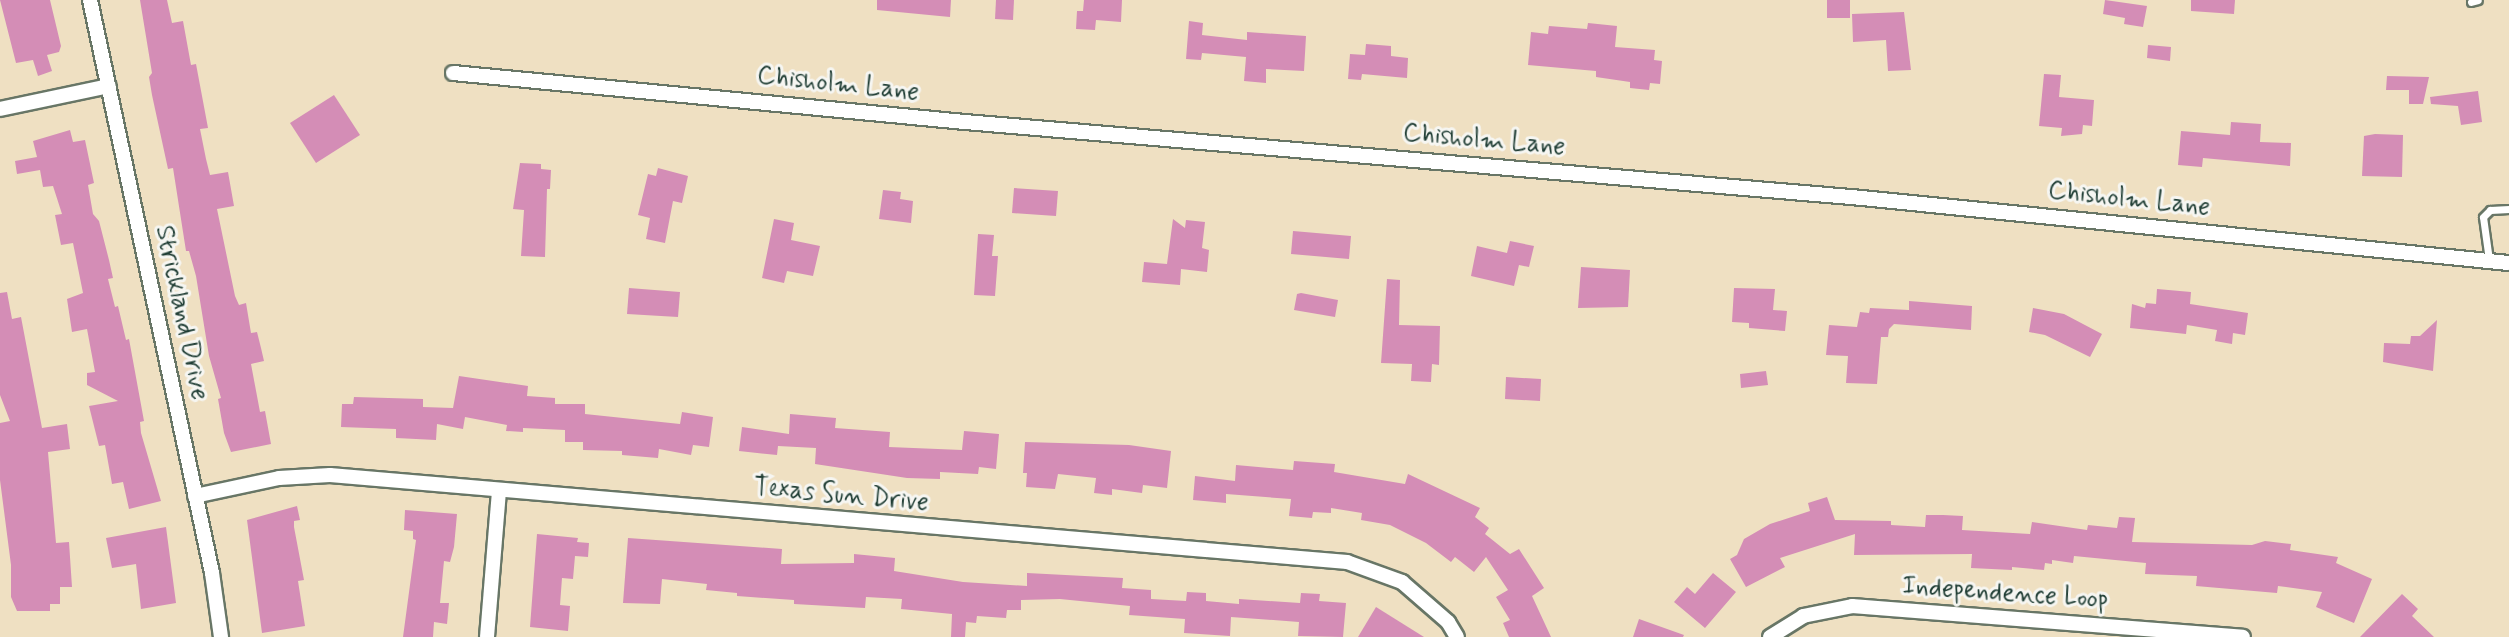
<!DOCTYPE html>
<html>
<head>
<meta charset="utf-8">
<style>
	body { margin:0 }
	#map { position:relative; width:2509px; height:637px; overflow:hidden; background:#efe0c2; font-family:Mynerve,sans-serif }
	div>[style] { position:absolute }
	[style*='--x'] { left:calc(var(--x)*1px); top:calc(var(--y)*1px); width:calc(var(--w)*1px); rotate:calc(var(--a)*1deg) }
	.building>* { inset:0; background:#d48db6 }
	.roads { filter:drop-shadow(2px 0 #687666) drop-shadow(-2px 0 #687666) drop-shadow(0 2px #687666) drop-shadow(0 -2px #687666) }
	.service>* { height:7px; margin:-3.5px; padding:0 3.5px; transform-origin:3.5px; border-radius:3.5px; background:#fff }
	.minor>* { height:14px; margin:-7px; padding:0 7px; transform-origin:7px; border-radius:7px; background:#fff }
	span { translate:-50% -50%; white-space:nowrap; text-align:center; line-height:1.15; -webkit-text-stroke:6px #f6f6f2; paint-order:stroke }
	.street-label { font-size:26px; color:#1f3d34 }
</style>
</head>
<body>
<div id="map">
	<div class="building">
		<div style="clip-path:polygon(0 0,50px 0,61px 46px,59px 52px,47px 55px,52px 71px,38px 76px,33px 60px,16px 63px)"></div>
		<div style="clip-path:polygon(140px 0,167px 0,172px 23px,183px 21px,191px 65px,196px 64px,208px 128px,200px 129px,206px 159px,210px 175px,228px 172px,234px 206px,217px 209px,235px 296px,239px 305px,246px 303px,251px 333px,257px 332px,261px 348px,264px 361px,251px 364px,260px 412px,265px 411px,271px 444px,231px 452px,224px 433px,218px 399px,221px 398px,209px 356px,196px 276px,189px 251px,186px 251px,173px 168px,168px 169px,152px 95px,149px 77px,152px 73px)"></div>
		<div style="clip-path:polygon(877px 0,951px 0,950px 17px,877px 10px)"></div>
		<div style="clip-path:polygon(996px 0,1014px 0,1013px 20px,995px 19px)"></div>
		<div style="clip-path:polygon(1084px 0,1122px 0,1121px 22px,1096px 20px,1095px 30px,1076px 29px,1077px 11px,1083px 11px)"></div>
		<div style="clip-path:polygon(1827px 0,1850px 0,1850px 18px,1827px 18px)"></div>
		<div style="clip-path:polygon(2105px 0,2147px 6px,2143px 27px,2124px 24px,2125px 18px,2103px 14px)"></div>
		<div style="clip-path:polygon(2191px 0,2235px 0,2234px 14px,2191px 11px)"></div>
		<div style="clip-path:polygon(1904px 12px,1911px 70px,1888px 71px,1886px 40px,1853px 42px,1852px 14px)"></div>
		<div style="clip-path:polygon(1189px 21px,1203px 23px,1202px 35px,1247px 40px,1247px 32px,1306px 36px,1304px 71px,1266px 69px,1266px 83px,1244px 81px,1246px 57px,1202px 53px,1201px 60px,1186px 59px)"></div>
		<div style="clip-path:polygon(1588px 23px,1617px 26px,1615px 47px,1655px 50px,1654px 60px,1662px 61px,1660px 84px,1650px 83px,1649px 90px,1630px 88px,1630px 82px,1596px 77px,1596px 71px,1528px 65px,1531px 32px,1548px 34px,1549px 26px,1587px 29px)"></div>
		<div style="clip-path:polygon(1366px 44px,1391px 46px,1391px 56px,1408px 58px,1407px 78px,1362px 74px,1361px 80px,1348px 79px,1350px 54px,1365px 55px)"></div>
		<div style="clip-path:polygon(2148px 45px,2171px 47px,2170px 61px,2147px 58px)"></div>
		<div style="clip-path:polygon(2044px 74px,2061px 75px,2059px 97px,2094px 100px,2092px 126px,2083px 125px,2082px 134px,2061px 136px,2062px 128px,2039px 126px)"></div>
		<div style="clip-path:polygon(2387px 76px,2429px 77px,2423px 104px,2409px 104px,2409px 90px,2386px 90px)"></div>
		<div style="clip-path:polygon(2478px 91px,2482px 122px,2461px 125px,2458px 106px,2431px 104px,2430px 97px)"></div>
		<div style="clip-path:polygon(334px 95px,360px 135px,316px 163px,290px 123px)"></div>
		<div style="clip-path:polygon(2231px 122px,2261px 124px,2260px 142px,2291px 143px,2290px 166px,2203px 158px,2202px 167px,2178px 165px,2181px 131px,2230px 135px)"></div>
		<div style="clip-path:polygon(70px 130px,73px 142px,85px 140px,94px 183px,88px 185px,93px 214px,99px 221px,109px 260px,113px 278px,108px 279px,115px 307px,118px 306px,126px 340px,129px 339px,144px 421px,140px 422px,141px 433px,161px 501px,129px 509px,123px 482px,112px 484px,105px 445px,99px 446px,89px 406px,118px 401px,87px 385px,87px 373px,95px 372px,87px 329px,72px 332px,67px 299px,83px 293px,73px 243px,61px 245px,55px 215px,62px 214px,53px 186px,43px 187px,40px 170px,17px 174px,15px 161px,37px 157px,33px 141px)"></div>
		<div style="clip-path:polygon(2375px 134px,2403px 135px,2402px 177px,2362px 176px,2364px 136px)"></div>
		<div style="clip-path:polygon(520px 163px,541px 164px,541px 169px,551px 170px,550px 189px,547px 189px,545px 257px,521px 256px,524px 210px,513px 209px)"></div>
		<div style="clip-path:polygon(658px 168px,688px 176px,682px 203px,673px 201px,665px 243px,646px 239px,650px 218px,638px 215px,648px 174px,656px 176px)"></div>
		<div style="clip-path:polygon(1014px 188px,1058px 191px,1056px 216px,1012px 213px)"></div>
		<div style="clip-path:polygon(883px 190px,901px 192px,900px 199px,913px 201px,911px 223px,879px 219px)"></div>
		<div style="clip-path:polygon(774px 219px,794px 223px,791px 240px,820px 246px,813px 276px,787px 271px,784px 283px,762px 278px)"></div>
		<div style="clip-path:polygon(1173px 219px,1185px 228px,1186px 220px,1205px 222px,1202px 248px,1209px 250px,1207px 272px,1181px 269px,1180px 285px,1142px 282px,1144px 262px,1167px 264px)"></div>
		<div style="clip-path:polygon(1293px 231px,1351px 236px,1349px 259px,1291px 254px)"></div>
		<div style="clip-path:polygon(978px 234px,994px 235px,992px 256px,998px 256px,995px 296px,974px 295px)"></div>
		<div style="clip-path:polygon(1510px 241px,1534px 246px,1529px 267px,1519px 265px,1514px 286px,1471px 276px,1477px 246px,1507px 253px)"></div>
		<div style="clip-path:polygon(1581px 267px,1630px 270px,1628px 307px,1578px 308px)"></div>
		<div style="clip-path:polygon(1387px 279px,1400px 280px,1399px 325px,1440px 326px,1439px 365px,1432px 364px,1431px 382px,1411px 381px,1412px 364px,1381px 363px)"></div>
		<div style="clip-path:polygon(629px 288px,680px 292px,678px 317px,627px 314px)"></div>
		<div style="clip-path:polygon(1734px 288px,1775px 289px,1773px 310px,1787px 311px,1785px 331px,1749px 328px,1749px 323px,1732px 322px)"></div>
		<div style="clip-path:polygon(2157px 289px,2191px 292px,2190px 304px,2248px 313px,2245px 335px,2233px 333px,2232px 344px,2215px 341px,2217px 330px,2187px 325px,2186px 334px,2130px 328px,2132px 304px,2145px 308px,2146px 303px,2156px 304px)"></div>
		<div style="clip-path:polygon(7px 292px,12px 319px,21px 317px,42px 428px,67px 424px,70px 449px,48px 452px,56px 543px,69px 542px,72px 587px,60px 587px,60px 604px,50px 604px,50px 611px,17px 611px,11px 597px,11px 565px,0 480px,0 423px,10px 421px,0 395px,0 293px)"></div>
		<div style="clip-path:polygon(1301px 293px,1338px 300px,1335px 317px,1294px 310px,1297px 294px)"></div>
		<div style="clip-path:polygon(1909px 301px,1972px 306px,1971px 330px,1894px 324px,1889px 329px,1888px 337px,1881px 337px,1877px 384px,1846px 383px,1848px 356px,1826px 355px,1829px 325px,1857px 327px,1860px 312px,1869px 313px,1870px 308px,1909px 310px)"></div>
		<div style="clip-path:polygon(2033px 308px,2064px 314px,2102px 334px,2090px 357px,2045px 335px,2029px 332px)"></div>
		<div style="clip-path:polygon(2437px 320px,2433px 371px,2383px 362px,2384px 343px,2410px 344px,2411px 336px,2420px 336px)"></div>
		<div style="clip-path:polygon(1766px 371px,1768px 385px,1741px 388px,1740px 374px)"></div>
		<div style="clip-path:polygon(459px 376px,528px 386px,527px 396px,555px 398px,555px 404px,585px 404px,585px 414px,680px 424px,682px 412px,713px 417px,709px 447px,693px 445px,691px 455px,659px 449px,658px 458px,622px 455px,622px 451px,583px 450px,583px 442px,565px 442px,565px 430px,523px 428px,523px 432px,506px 431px,507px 425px,465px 417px,463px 429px,437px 424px,436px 440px,396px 438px,396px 429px,341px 427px,342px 404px,353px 404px,354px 397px,423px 399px,423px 407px,453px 408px)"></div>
		<div style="clip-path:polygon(1506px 377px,1541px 379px,1540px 401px,1505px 399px)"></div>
		<div style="clip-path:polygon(790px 414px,836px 418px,835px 428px,890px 432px,889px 447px,962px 450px,964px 431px,999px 434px,996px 469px,979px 467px,978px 474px,940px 472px,940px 479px,907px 478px,815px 464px,816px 448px,778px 446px,777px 455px,739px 451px,742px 427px,789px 434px)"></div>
		<div style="clip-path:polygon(1025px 442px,1129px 445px,1171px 451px,1167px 488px,1143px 485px,1142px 493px,1112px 489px,1112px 495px,1094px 493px,1096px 478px,1058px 474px,1055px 489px,1026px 487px,1027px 473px,1023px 473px)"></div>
		<div style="clip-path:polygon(1294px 461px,1335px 464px,1334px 472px,1405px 484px,1408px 474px,1480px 508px,1475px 517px,1489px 528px,1485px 534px,1510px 554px,1519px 549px,1544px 588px,1532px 596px,1551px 637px,1509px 637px,1503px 623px,1510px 620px,1496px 597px,1508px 590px,1486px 557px,1474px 572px,1455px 557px,1451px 562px,1426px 543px,1390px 525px,1361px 520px,1362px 513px,1331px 508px,1331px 513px,1313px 512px,1312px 518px,1289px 516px,1291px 499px,1226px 494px,1226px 503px,1193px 500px,1195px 476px,1235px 481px,1236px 465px,1293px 470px)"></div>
		<div style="clip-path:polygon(1827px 497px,1835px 520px,1891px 521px,1891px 525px,1925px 527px,1926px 515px,1943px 515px,1963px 516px,1962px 530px,2030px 534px,2032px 522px,2087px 530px,2088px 525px,2117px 528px,2119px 517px,2135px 518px,2132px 542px,2252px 545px,2265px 541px,2291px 544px,2290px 550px,2338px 557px,2336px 563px,2372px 579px,2354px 623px,2316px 607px,2322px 592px,2278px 586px,2277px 593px,2196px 586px,2197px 576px,2145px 574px,2146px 563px,2074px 556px,2073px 563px,2052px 560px,2052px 564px,2045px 563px,2044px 570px,2012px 567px,2012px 570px,1971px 568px,1972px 554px,1854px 555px,1855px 534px,1780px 558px,1785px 567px,1746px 587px,1730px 559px,1737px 555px,1744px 539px,1770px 524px,1810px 511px,1808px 503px)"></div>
		<div style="clip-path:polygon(297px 506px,300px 520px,294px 521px,294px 527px,304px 580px,298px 581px,305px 626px,262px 633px,247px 520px)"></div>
		<div style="clip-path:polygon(405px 510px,457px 514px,454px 547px,450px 562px,444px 561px,440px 603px,449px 603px,447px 624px,434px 622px,433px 637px,403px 637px,416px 540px,413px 539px,413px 531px,404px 530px)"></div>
		<div style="clip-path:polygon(166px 527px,176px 603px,141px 609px,136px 564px,112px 568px,106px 538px)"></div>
		<div style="clip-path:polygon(537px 534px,578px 538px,577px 542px,589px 543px,588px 557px,575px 556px,573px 579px,562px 578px,560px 605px,570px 606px,568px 631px,530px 627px)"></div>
		<div style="clip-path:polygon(628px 538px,782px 549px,781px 564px,854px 563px,854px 554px,895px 558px,894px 571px,963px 582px,1027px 586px,1027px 573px,1123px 578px,1122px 588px,1151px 590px,1151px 599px,1186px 601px,1187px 592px,1206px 593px,1206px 601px,1239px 604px,1239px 599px,1300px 603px,1301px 593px,1320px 594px,1319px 601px,1346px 603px,1343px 637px,1298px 636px,1299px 622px,1231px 617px,1230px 636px,1184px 633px,1185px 619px,1129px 615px,1130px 606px,1060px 599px,1021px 600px,1021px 610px,1007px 610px,1006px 618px,977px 616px,976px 623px,966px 622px,965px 637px,951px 637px,952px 614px,901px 609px,902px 599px,866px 597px,865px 608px,794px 604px,794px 600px,737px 596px,737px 593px,706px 590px,707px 584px,662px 579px,660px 604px,623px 603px)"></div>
		<div style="clip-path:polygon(1713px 573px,1736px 592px,1705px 628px,1674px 602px,1687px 587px,1695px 594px)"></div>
		<div style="clip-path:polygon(2402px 594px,2418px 609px,2412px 616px,2434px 637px,2360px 637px)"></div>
		<div style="clip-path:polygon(1376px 607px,1424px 637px,1358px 637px)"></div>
		<div style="clip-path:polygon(1639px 619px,1684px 635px,1683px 637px,1633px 637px)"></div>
	</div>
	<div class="roads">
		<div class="service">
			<div style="--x:2471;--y:2;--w:7;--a:-16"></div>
			<div style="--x:2489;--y:260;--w:43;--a:-97.9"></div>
			<div style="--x:2483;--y:217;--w:10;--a:-45"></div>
			<div style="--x:2490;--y:210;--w:19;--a:-3"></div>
		</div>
		<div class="minor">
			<div style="--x:90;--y:0;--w:586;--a:77.98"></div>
			<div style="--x:212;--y:573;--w:65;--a:82"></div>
			<div style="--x:453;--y:73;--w:514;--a:5.47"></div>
			<div style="--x:965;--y:122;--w:900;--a:4.84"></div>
			<div style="--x:1862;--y:198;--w:650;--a:5.74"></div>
			<div style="--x:0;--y:109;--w:111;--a:-11.9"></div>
			<div style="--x:195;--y:496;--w:86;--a:-12.1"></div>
			<div style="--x:279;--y:478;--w:51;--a:-3.4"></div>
			<div style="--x:330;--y:475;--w:1021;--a:4.89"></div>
			<div style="--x:1347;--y:562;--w:59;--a:20"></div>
			<div style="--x:1402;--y:582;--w:61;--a:41"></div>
			<div style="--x:1448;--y:622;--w:17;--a:59"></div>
			<div style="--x:487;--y:637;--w:147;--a:-85.3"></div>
			<div style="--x:1770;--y:637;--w:39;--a:-32"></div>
			<div style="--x:1803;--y:616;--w:50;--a:-11.5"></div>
			<div style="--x:1852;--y:606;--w:392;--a:4.5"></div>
		</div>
	</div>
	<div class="street-label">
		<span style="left:838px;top:85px;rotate:6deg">Chisholm Lane</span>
		<span style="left:1484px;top:141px;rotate:5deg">Chisholm Lane</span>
		<span style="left:2129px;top:200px;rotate:6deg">Chisholm Lane</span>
		<span style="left:181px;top:313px;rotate:78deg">Strickland Drive</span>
		<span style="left:841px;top:496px;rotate:5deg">Texas Sun Drive</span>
		<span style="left:2005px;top:594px;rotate:4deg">Independence Loop</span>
	</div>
</div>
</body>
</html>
